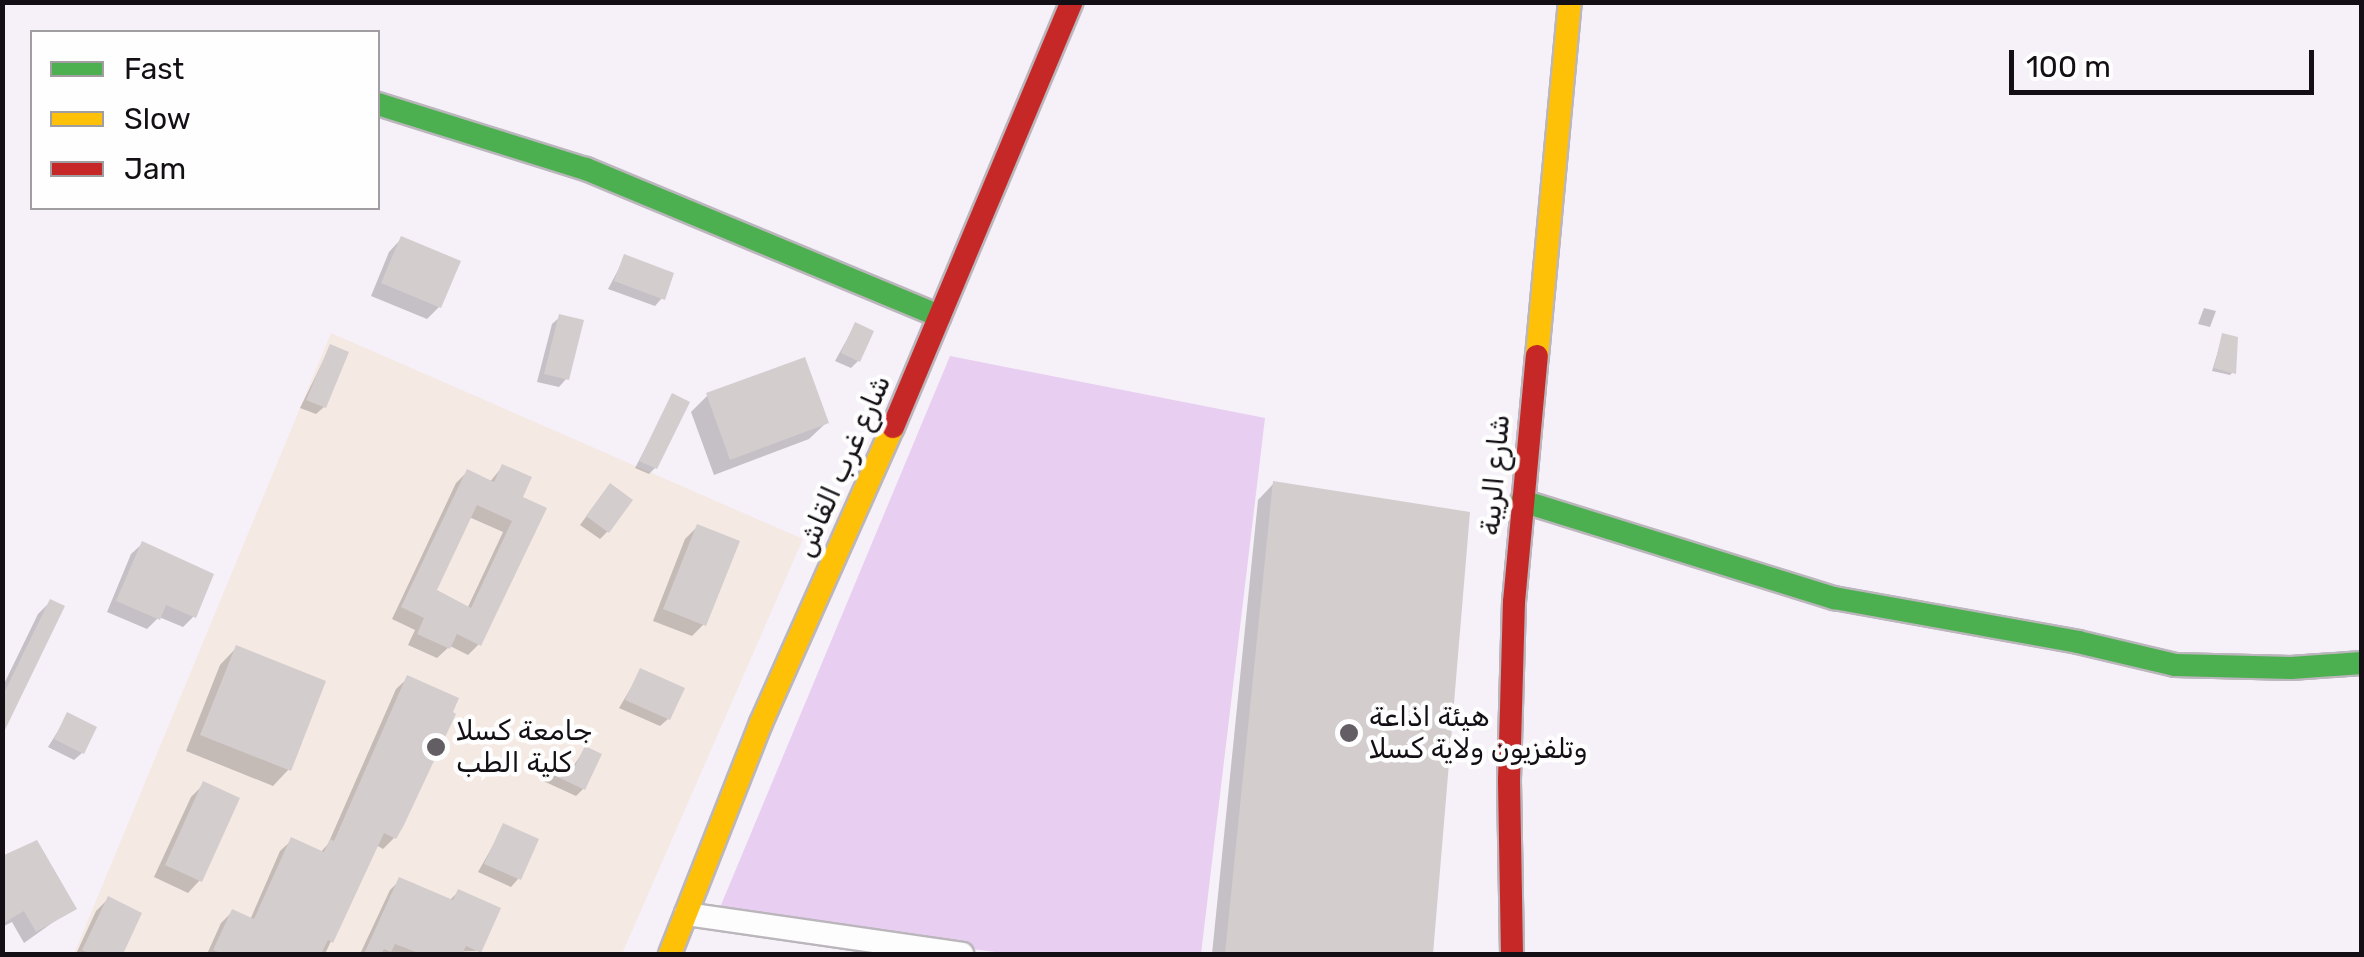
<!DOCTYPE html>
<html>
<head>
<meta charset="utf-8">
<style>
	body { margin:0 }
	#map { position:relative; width:2364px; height:957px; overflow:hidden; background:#f6f0f8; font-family:Rubik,"Noto Naskh Arabic",sans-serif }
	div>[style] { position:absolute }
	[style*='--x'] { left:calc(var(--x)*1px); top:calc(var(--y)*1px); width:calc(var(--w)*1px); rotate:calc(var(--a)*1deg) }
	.education>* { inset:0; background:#f5e9e4 }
	.green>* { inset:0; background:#e8cef0 }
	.shadow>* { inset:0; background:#0003 }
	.building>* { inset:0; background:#d3cdce }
	.roads { filter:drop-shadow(2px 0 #bbb6bc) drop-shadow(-2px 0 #bbb6bc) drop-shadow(0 2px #bbb6bc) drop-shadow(0 -2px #bbb6bc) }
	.street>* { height:22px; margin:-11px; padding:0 11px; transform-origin:11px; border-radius:11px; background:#fefdfe }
	.fast>* { height:22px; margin:-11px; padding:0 11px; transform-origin:11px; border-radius:11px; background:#4caf50 }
	.slow>* { height:22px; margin:-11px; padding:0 11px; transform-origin:11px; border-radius:11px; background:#ffc107 }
	.jam>* { height:22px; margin:-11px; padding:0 11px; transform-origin:11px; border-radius:11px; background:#c62828 }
	.dots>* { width:28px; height:28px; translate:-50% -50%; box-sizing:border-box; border:5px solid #fefefe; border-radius:50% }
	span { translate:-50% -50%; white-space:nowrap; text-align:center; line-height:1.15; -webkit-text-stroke:9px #fefefe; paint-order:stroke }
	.street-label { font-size:28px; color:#130f14 }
	.poi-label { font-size:28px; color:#130f14 }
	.left { translate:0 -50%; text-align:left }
	.frame { position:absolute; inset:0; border:5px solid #130f14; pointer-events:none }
	.legend { position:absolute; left:30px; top:30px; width:350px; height:180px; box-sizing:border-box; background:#fefefe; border:2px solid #a09ea0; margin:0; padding:12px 18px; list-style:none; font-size:30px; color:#130f14 }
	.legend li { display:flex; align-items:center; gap:20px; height:50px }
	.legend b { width:50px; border:2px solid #a09ea0 }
	.scale { position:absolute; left:2009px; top:50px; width:305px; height:45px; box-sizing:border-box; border:5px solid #130f14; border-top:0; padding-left:12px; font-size:30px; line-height:35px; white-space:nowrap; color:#130f14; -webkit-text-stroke:8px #fefefe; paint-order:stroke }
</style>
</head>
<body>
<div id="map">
	<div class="education">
		<div style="clip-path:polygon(331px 333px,803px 539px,622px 954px,74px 954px)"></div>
	</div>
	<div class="green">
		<div style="clip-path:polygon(950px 356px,1265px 418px,1201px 954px,1012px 954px,716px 917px)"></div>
	</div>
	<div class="shadow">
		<div style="clip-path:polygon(401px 239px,439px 307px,427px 319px,371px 296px,389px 252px)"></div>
		<div style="clip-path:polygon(625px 257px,662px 298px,655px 306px,608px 289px)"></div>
		<div style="clip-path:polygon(2204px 308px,2216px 311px,2210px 327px,2198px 324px)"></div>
		<div style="clip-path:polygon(560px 317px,566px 379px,559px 387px,537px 382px,552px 324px)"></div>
		<div style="clip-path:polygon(855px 325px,858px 361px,851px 368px,835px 361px)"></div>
		<div style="clip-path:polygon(2223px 335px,2233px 372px,2230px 375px,2212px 371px)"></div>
		<div style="clip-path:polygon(330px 347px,324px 407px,316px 414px,300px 408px)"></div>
		<div style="clip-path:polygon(673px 396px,655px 468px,649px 474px,635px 468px)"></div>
		<div style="clip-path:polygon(707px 396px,826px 423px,809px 439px,714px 475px,691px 412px)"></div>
		<div style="clip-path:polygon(evenodd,502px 467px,520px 498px,479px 644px,468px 655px,450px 646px,437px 658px,408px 645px,415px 630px,392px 619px,456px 483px,467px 472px,489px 483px,502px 467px,469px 517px,503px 532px,467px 609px,434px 591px,469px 517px)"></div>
		<div style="clip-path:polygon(1274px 483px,1467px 514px,1430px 954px,1212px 954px,1258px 500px)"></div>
		<div style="clip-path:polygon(603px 494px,608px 531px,600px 539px,580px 525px)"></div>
		<div style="clip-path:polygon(697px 527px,704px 624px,692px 636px,653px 621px,685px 539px)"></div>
		<div style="clip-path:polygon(142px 544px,194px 616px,183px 627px,159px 617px,147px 629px,107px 612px,131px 554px)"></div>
		<div style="clip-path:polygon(50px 602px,2px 724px,2px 688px,38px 614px)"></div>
		<div style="clip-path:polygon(236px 648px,289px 769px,273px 786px,186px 751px,220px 665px)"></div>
		<div style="clip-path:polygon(641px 671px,668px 719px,660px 726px,619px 708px)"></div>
		<div style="clip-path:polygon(408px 678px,394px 838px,383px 849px,376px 845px,325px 954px,207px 954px,221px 923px,232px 912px,250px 920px,280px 851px,292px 840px,320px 853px,328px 844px,396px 689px)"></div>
		<div style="clip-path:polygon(68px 715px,82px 753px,74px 760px,48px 747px)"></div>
		<div style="clip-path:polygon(585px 749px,583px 789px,576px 796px,541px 780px,554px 760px,572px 768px)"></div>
		<div style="clip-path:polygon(204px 784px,200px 880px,188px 893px,154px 877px,191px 797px)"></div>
		<div style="clip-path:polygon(504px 826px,518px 879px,511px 887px,478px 872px)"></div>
		<div style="clip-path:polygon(2px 860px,73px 908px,24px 943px,12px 922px,2px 927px)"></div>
		<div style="clip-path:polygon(400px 880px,449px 901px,458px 892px,479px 951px,360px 954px,390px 890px)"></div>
		<div style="clip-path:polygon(108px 899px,139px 914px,122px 954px,76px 954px,96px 911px)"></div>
	</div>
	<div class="building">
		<div style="clip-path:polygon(401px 236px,461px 261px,441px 308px,381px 283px)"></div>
		<div style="clip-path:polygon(624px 254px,674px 273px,665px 300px,614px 281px)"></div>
		<div style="clip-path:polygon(559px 314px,584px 320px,569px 380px,544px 374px)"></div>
		<div style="clip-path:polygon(855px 322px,874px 331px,860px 362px,841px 353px)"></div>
		<div style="clip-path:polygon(2222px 333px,2238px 337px,2236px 374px,2214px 368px)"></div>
		<div style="clip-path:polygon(330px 344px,349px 352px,326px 408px,306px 400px)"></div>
		<div style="clip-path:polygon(805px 357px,829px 423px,730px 460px,706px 393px)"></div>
		<div style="clip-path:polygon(672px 393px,690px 402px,657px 469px,639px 461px)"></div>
		<div style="clip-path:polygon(evenodd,502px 464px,532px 477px,523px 497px,547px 508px,481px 646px,457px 634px,450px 649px,417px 634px,424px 618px,401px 607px,467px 469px,494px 482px,502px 464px,477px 505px,512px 521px,471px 608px,437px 590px,477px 505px)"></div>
		<div style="clip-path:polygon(1273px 481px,1470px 512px,1433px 954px,1225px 954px)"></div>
		<div style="clip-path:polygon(610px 483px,633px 500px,609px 533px,586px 516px)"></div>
		<div style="clip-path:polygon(697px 524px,740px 541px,706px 626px,663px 609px)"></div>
		<div style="clip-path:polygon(142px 541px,214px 574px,196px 618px,166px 605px,160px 620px,116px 601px)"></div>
		<div style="clip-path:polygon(50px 599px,65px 606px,2px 736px,2px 697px)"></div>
		<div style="clip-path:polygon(236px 645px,326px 681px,291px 771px,200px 735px)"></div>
		<div style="clip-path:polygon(640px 668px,685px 688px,670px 720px,625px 700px)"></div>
		<div style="clip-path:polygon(407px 675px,459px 698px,453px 712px,456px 714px,403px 827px,396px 839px,384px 833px,333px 943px,328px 940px,321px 954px,223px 954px,213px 950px,232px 909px,254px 919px,291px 837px,324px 852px,330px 839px,334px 841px)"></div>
		<div style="clip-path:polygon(67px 712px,97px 727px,84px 754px,54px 739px)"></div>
		<div style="clip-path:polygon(585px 746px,602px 754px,585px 790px,547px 772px,554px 757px,575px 766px)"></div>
		<div style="clip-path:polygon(203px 781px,240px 798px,202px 882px,165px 865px)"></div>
		<div style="clip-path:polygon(503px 823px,539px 839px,521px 880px,484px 864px)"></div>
		<div style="clip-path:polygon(37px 840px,77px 909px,36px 932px,24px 911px,2px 924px,2px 856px)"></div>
		<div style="clip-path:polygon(399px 877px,453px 900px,458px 889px,501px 908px,481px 953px,466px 946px,462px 954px,421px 954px,395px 944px,391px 952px,384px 949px,381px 954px,364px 954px)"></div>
		<div style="clip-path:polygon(108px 896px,142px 913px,123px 954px,91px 954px,82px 950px)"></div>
	</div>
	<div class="roads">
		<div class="street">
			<div style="--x:686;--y:914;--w:279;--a:8.2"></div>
		</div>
		<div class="fast">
			<div style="--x:378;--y:104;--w:218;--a:17.4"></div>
			<div style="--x:586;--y:169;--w:383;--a:22.6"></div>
			<div style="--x:1522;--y:501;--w:327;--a:17.3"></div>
			<div style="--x:1834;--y:598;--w:248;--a:10.2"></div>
			<div style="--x:2078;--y:642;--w:100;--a:13.3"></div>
			<div style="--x:2175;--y:665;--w:116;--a:1.5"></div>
			<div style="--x:2291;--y:668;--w:71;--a:-4"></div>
		</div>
		<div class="slow">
			<div style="--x:1537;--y:356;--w:356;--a:-84.7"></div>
			<div style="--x:670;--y:954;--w:248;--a:-68.5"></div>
			<div style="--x:761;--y:723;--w:324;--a:-66"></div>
		</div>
		<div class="jam">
			<div style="--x:893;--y:427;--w:461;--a:-67.2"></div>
			<div style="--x:1512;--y:954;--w:174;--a:-91"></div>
			<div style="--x:1509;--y:780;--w:178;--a:-88.4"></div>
			<div style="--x:1514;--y:602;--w:247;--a:-84.7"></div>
		</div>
	</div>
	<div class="dots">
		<div style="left:1349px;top:733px;background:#625e64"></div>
		<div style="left:436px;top:747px;background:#625e64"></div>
	</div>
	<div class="street-label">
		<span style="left:843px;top:466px;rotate:-66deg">شارع غرب القاش</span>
		<span style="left:1495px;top:475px;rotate:-85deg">شارع الريبة</span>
	</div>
	<div class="poi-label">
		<span class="left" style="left:1369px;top:733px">هيئة اذاعة<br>وتلفزيون ولاية كسلا</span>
		<span class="left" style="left:456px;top:747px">جامعة كسلا<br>كلية الطب</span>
	</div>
	<div class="frame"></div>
	<ul class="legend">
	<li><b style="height:12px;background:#4caf50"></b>Fast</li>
	<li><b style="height:12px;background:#ffc107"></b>Slow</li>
	<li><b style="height:12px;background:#c62828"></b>Jam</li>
	</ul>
	<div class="scale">100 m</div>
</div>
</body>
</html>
